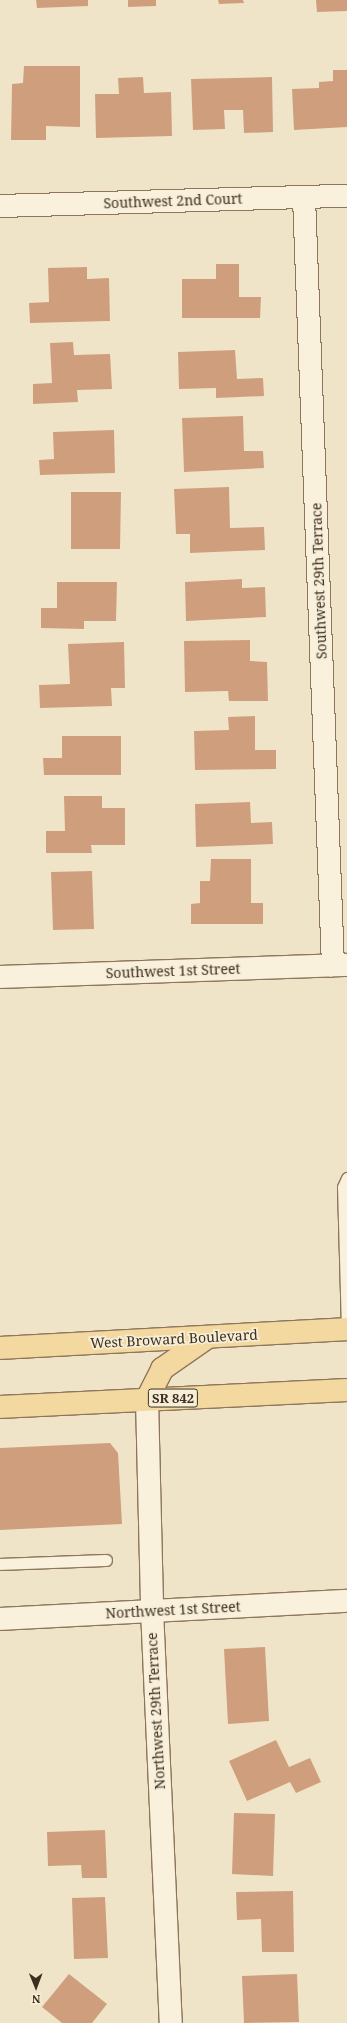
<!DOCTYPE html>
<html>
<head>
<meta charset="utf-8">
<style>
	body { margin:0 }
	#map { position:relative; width:347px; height:2023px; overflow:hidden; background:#f0e4c8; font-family:"Noto Serif",serif }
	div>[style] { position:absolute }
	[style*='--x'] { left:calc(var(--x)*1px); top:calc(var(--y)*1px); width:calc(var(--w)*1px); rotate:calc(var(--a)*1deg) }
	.building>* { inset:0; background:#cf9f7d }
	.roads { filter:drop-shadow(1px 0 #8d765c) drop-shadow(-1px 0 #8d765c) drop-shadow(0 1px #8d765c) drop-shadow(0 -1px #8d765c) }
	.service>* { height:11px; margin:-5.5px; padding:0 5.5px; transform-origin:5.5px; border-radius:5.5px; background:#faf1dc }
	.minor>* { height:22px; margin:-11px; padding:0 11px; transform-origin:11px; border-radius:11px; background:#faf1dc }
	.primary>* { height:22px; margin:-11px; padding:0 11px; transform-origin:11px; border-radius:11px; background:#f3d9a0 }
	span { translate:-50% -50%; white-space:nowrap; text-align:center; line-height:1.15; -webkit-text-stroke:3.5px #f7eed8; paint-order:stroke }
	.shield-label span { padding:1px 3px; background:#f7eed8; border:1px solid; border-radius:3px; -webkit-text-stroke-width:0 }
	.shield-label { font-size:13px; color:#3d2e20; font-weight:700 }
	.street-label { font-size:14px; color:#3d2e20 }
	.north { position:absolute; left:16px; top:1967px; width:40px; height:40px; -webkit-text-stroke:3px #f7eed8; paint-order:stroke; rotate:179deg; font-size:11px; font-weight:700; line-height:16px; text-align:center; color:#3d2e20 }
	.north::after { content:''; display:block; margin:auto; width:14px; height:18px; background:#3d2e20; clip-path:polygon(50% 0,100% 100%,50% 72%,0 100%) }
</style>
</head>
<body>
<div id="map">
	<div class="building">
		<div style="clip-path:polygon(36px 0,88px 0,88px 6px,37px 8px)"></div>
		<div style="clip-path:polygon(128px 0,156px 0,156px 6px,128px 7px)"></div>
		<div style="clip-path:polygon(218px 0,243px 0,244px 3px,219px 4px)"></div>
		<div style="clip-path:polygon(316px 0,347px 0,347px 11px,317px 12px)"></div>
		<div style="clip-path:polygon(24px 66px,80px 66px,80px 127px,46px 126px,46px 140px,11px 140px,12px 84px,23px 83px)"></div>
		<div style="clip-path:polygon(333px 70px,347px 70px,347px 127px,294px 130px,292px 89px,319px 88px,319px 82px,333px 81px)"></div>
		<div style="clip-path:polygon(143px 77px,144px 93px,171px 92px,172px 136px,96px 138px,95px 94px,119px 94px,118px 78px)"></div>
		<div style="clip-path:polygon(272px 77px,273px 132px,244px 133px,243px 110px,224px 110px,225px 129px,193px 130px,191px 79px)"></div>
		<div style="clip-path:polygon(216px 264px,239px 264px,239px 297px,261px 297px,260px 318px,182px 318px,182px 279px,216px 279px)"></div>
		<div style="clip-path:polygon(87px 267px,87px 279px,109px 278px,110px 321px,30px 323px,29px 303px,49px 302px,48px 268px)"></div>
		<div style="clip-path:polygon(73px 342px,74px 355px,110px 354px,112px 389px,77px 390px,78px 402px,33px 404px,33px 384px,52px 383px,50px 343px)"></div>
		<div style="clip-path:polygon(235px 350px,237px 379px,263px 378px,264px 396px,216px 398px,216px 388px,179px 389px,178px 352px)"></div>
		<div style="clip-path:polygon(243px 416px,244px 451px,263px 451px,264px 468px,184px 472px,182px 418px)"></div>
		<div style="clip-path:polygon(114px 430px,115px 473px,40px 475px,39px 460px,54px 459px,53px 432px)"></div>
		<div style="clip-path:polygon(229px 487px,230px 528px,264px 527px,265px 550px,190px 553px,190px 534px,176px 534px,174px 489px)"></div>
		<div style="clip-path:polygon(71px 492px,121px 492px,120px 549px,71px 549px)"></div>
		<div style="clip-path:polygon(242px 579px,242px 588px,265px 587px,266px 617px,186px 621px,185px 582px)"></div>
		<div style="clip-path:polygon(57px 582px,117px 582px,116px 621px,84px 621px,84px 629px,41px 628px,41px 608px,57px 608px)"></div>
		<div style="clip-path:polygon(250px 640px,250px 661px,267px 662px,268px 701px,229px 701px,228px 691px,185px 692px,184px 641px)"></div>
		<div style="clip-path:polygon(124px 642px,125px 688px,111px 688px,112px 706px,40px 708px,39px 685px,70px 684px,68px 644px)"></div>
		<div style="clip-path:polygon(255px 716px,255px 750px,276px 750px,276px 769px,195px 770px,194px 731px,229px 730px,228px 717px)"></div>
		<div style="clip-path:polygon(62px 736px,121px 736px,121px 775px,44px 775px,43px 758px,62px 758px)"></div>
		<div style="clip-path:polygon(64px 796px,102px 796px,102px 808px,125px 808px,125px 845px,91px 845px,92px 853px,46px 853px,46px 831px,65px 831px)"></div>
		<div style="clip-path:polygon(250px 802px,251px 823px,272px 822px,273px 844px,196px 847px,195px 804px)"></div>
		<div style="clip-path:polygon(211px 859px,251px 859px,251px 903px,263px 903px,263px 924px,191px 924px,191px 904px,200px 903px,200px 881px,210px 881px)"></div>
		<div style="clip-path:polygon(92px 871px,94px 929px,53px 930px,51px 872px)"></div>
		<div style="clip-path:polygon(110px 1443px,118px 1453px,122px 1524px,0 1530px,0 1448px)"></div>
		<div style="clip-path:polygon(265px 1647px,269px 1721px,228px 1724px,224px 1649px)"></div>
		<div style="clip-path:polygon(276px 1740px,289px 1767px,310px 1758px,321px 1782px,296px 1793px,290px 1782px,247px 1801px,229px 1761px)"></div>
		<div style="clip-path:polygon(234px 1813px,275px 1814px,273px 1876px,232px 1874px)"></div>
		<div style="clip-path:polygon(105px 1830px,107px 1878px,82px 1878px,81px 1865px,48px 1866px,47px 1832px)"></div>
		<div style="clip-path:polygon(293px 1891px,294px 1952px,262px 1952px,261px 1919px,237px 1920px,236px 1892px)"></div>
		<div style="clip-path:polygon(105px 1897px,108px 1958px,74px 1959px,72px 1898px)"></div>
		<div style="clip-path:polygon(69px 1974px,107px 2004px,92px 2023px,62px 2023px,42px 2007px)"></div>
		<div style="clip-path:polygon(297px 1974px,299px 2022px,244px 2023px,242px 1976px)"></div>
	</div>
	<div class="roads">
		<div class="service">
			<div style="--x:347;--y:1329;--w:142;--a:-91.6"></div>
			<div style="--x:343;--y:1187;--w:10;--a:-66"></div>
			<div style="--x:0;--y:1564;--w:106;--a:-2.2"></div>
		</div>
		<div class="minor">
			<div style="--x:304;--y:197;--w:769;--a:87.84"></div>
			<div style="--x:0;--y:206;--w:347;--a:-1.7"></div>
			<div style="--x:0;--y:977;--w:347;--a:-2"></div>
			<div style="--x:147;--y:1399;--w:211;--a:88.6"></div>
			<div style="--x:152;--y:1610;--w:413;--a:87.4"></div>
			<div style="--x:0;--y:1619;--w:347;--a:-3"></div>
		</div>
		<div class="primary">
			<div style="--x:0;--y:1348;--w:348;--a:-3.1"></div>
			<div style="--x:147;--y:1399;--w:34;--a:-63"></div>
			<div style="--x:162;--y:1369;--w:56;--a:-34.8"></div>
			<div style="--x:0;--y:1407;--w:347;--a:-2.8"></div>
		</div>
	</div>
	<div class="shield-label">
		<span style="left:173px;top:1398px">SR 842</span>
	</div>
	<div class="street-label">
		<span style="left:173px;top:201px;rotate:-2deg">Southwest 2nd Court</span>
		<span style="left:319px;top:581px;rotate:-92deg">Southwest 29th Terrace</span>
		<span style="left:173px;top:971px;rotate:-2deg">Southwest 1st Street</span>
		<span style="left:174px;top:1339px;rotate:-3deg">West Broward Boulevard</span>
		<span style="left:173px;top:1610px;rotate:-3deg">Northwest 1st Street</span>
		<span style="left:156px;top:1711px;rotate:-93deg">Northwest 29th Terrace</span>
	</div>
	<div class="north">N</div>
</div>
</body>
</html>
